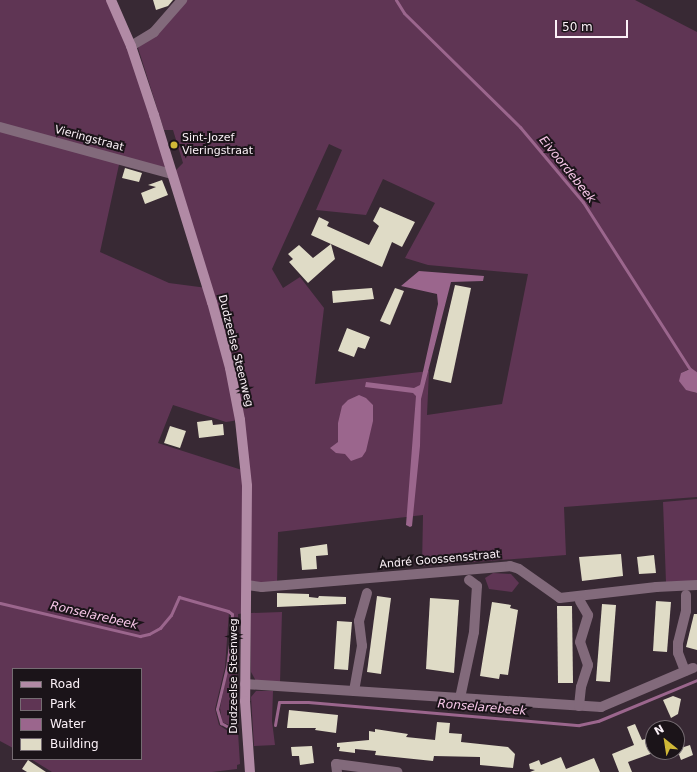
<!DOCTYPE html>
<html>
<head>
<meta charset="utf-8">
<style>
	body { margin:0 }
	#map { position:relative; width:697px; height:772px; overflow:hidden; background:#382934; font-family:"DejaVu Sans",sans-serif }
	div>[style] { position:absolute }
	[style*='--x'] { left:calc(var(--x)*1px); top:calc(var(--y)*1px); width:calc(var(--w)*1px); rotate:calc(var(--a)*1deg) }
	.green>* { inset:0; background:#5f3554 }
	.water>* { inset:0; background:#9b668d }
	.stream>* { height:3px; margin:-1.5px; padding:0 1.5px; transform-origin:1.5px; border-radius:1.5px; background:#9b668d }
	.building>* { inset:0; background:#dfdbc6 }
	.street>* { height:10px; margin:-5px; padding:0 5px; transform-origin:5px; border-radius:5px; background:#826a7b }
	.secondary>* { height:10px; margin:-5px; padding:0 5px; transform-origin:5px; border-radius:5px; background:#b18aa5 }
	.dots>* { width:11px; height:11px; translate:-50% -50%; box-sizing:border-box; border:2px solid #1b1419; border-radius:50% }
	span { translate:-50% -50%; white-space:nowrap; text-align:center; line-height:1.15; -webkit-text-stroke:4px #1b1419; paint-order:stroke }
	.street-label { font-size:11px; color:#fbf1f7 }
	.poi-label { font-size:11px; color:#fbf1f7 }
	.left { translate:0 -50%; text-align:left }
	.water-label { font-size:12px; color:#f7c6e8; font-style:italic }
	.legend { position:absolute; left:12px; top:668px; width:130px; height:92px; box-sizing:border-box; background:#1b1419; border:1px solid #756c72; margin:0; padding:5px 7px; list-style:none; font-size:12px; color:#fbf1f7 }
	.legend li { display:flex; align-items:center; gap:8px; height:20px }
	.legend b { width:20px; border:1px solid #756c72 }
	.north { position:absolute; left:645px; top:720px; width:40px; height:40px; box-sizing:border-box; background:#1b1419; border:1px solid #756c72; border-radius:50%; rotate:330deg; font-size:11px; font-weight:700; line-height:16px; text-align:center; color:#fbf1f7 }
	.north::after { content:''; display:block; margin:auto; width:14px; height:18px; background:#d0b837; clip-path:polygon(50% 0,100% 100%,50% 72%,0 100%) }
	.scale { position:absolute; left:555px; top:20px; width:73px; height:18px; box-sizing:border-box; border:2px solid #fbf1f7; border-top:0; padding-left:5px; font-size:12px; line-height:14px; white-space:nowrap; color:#fbf1f7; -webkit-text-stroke:3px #1b1419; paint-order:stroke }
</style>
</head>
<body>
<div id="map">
	<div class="green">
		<div style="clip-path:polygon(evenodd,0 0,111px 0,172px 174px,183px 163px,173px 130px,164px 130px,138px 48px,182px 0,635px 0,697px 32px,697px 374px,689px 369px,681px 373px,693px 392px,697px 393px,697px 497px,564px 507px,566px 555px,422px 566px,423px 515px,278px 532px,277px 586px,247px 585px,246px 613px,238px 614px,237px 716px,240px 764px,237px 765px,237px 769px,212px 772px,52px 772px,31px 759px,141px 759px,141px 669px,13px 669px,13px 748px,0 741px,0 0,329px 144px,342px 150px,316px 210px,366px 215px,383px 179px,435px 203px,405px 258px,428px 265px,528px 274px,502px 404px,427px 415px,429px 371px,315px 384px,324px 308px,300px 277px,283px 288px,272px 269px,329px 144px,0 0,120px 160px,172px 174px,207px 288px,169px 283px,100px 252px,120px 160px,0 0,173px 405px,226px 422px,239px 420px,245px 471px,158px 443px,173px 405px,0 0,229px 612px,234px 614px,234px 635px,220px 708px,222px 722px,232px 726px,233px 731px,228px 731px,219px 725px,215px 709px,225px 667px,229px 612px)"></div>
		<div style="clip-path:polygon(697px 499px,697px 581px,666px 582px,663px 502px)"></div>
		<div style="clip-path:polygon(493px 573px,511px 574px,519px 583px,512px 592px,489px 589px,485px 578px)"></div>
		<div style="clip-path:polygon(282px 612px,280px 683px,256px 681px,251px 672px,251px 613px)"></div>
		<div style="clip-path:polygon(256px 691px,273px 691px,272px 721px,275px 745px,254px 746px,251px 697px)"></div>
	</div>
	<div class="water">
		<div style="clip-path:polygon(419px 271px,484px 276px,483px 281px,451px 282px,421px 399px,420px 446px,412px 526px,410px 527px,406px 525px,416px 396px,413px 393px,365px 387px,366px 382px,414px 388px,420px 385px,438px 304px,437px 294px,401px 286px)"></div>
		<div style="clip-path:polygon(690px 369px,697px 374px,697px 393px,686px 390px,679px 381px,681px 373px)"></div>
		<div style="clip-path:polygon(359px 395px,366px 398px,373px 405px,373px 421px,366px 451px,362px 457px,351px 461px,345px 454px,336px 453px,330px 448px,338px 442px,338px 423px,342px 406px,348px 400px)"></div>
	</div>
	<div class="stream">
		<div style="--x:396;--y:0;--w:15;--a:58"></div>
		<div style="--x:404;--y:13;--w:163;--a:44.5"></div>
		<div style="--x:520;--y:127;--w:98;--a:50"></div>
		<div style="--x:583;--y:202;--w:198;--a:57.4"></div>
		<div style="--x:690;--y:369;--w:9;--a:36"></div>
		<div style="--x:0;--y:603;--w:144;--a:13.3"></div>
		<div style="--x:140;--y:636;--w:9;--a:-13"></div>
		<div style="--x:149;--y:634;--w:13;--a:-29"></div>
		<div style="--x:160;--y:628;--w:17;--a:-50"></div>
		<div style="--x:171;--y:615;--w:20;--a:-66"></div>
		<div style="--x:179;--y:597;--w:51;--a:15.9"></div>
		<div style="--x:228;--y:611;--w:5;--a:37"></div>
		<div style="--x:232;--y:614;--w:22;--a:93"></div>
		<div style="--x:231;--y:636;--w:31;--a:97"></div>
		<div style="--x:227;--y:667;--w:43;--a:103.4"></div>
		<div style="--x:217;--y:709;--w:15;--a:74"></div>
		<div style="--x:221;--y:723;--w:13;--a:29"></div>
		<div style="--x:275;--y:725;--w:23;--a:-80"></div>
		<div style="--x:279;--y:702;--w:29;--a:0"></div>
		<div style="--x:308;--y:702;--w:272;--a:4.9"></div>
		<div style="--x:579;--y:725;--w:19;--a:-12"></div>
		<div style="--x:598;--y:721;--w:107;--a:-22.5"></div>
	</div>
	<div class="building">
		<div style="clip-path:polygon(153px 0,173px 0,168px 6px,156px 10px)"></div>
		<div style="clip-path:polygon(125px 168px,142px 173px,139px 182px,122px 178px)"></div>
		<div style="clip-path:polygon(162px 180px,168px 195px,145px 204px,141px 193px,156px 187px,148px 185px)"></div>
		<div style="clip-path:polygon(380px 207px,415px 222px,402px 247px,392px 242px,382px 267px,311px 235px,319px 217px,329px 222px,327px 226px,369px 245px,379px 226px,373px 221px)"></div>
		<div style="clip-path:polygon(331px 244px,335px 259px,308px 283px,289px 262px,293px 259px,288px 254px,299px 245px,313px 258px)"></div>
		<div style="clip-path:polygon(455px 285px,471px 288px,451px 383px,433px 379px)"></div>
		<div style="clip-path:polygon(372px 288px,374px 299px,333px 303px,332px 291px)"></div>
		<div style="clip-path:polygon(395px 288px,404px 291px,390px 325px,380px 321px)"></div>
		<div style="clip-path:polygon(347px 328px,370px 337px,365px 349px,358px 347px,354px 357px,338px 351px)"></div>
		<div style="clip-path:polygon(212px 420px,213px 425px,223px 424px,224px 435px,199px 438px,197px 422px)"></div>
		<div style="clip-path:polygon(170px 426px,186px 431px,180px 448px,164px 443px)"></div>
		<div style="clip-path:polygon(327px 544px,328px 555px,316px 556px,317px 569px,302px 570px,300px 548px)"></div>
		<div style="clip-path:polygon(621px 554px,623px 576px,582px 581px,579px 557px)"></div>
		<div style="clip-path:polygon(654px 555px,656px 573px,639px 574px,637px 557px)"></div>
		<div style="clip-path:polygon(277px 593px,309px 594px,309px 597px,318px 598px,319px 596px,346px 597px,346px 604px,277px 607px)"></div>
		<div style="clip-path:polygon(377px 596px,391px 598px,381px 674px,367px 672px)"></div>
		<div style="clip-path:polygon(430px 598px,459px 600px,454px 673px,426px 669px)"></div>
		<div style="clip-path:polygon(656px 601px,671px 602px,667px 652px,653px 651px)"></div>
		<div style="clip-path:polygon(492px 602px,511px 605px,510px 608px,518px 610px,508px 675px,500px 674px,499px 679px,480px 676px)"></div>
		<div style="clip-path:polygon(602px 604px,616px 605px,610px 682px,596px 681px)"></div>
		<div style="clip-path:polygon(557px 606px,572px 606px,573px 683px,558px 683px)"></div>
		<div style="clip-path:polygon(694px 614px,697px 614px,697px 650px,686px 647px)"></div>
		<div style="clip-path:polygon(337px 621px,352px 622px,348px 670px,334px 669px)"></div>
		<div style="clip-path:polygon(673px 696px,681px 699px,678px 714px,671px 718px,663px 700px)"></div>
		<div style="clip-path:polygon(289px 710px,338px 715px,336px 733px,315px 730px,316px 728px,287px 728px)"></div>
		<div style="clip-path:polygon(437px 722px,450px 723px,449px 733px,462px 734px,461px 742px,508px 747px,515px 754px,513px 768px,480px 765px,480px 757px,434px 756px,433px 761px,375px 755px,376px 751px,355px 749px,355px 753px,339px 751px,340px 747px,337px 747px,337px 743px,369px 740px,369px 731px,375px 732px,375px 729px,408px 734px,406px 737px,435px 740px)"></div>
		<div style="clip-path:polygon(635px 724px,642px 740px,651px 737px,653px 753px,628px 762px,632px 772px,619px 772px,612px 754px,634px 745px,627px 727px)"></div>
		<div style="clip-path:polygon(678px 730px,684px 747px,690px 745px,693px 755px,681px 760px,677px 749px)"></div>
		<div style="clip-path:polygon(312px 746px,314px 763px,300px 765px,299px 756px,292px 756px,291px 747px)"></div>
		<div style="clip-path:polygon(561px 757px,566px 769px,594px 758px,600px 772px,530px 772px,535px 770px,530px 769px,529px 764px,539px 760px,541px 765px)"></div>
		<div style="clip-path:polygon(28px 760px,46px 772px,27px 772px,22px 769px)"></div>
	</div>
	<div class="street">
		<div style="--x:131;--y:46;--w:27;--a:-31"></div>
		<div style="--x:154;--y:32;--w:43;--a:-48.8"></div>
		<div style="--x:0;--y:127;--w:178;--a:15.3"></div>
		<div style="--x:247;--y:585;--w:15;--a:8"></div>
		<div style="--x:262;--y:587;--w:249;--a:-4.8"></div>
		<div style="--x:510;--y:566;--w:9;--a:18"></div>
		<div style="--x:519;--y:569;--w:50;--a:35.3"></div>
		<div style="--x:560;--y:598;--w:97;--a:-6.5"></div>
		<div style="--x:656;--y:587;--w:41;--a:-2.8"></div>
		<div style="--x:685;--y:671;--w:19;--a:-111"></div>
		<div style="--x:678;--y:653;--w:10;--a:-90"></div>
		<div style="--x:678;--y:643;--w:33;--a:-76"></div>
		<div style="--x:686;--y:611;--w:16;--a:-90"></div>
		<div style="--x:245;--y:684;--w:357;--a:3.7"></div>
		<div style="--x:601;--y:707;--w:100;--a:-23"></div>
		<div style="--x:354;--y:691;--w:46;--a:-79.9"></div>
		<div style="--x:362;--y:646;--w:25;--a:-97"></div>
		<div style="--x:359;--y:621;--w:29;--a:-74"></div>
		<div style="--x:460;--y:698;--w:67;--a:-78"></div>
		<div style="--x:474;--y:632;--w:46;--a:-86.3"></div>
		<div style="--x:477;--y:586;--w:10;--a:-143"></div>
		<div style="--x:579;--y:706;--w:19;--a:-84"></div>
		<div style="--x:581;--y:687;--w:23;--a:-72"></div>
		<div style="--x:588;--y:665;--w:24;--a:-109"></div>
		<div style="--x:580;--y:642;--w:28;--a:-73"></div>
		<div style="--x:588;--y:615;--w:16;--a:-120"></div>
		<div style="--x:337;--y:772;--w:8;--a:-97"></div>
		<div style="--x:336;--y:764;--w:62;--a:7.5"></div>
	</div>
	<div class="secondary">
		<div style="--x:111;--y:0;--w:50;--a:66.5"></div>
		<div style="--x:131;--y:46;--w:73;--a:71.6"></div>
		<div style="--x:154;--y:115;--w:196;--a:72.8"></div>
		<div style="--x:212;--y:302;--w:68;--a:74.7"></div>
		<div style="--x:230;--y:368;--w:53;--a:79.1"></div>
		<div style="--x:240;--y:420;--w:66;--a:83.9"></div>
		<div style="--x:247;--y:486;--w:215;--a:90.5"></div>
		<div style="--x:245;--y:701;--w:71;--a:86"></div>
	</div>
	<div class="dots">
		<div style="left:174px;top:145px;background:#d0b837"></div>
	</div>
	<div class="street-label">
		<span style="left:89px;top:139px;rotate:15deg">Vieringstraat</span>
		<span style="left:235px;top:351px;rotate:76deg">Dudzeelse Steenweg</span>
		<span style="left:440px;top:560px;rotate:-5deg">André Goossensstraat</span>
		<span style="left:234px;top:676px;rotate:-90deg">Dudzeelse Steenweg</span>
	</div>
	<div class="poi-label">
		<span class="left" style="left:182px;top:145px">Sint-Jozef<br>Vieringstraat</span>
	</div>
	<div class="water-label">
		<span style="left:567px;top:170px;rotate:51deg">Eivoordebeek</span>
		<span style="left:94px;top:616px;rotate:13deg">Ronselarebeek</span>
		<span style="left:482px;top:708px;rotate:5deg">Ronselarebeek</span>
	</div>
	<ul class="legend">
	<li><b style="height:5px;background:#b18aa5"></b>Road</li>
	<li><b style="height:11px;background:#5f3554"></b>Park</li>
	<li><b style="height:11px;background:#9b668d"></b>Water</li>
	<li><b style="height:11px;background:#dfdbc6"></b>Building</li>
	</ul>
	<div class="north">N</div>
	<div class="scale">50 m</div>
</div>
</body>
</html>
